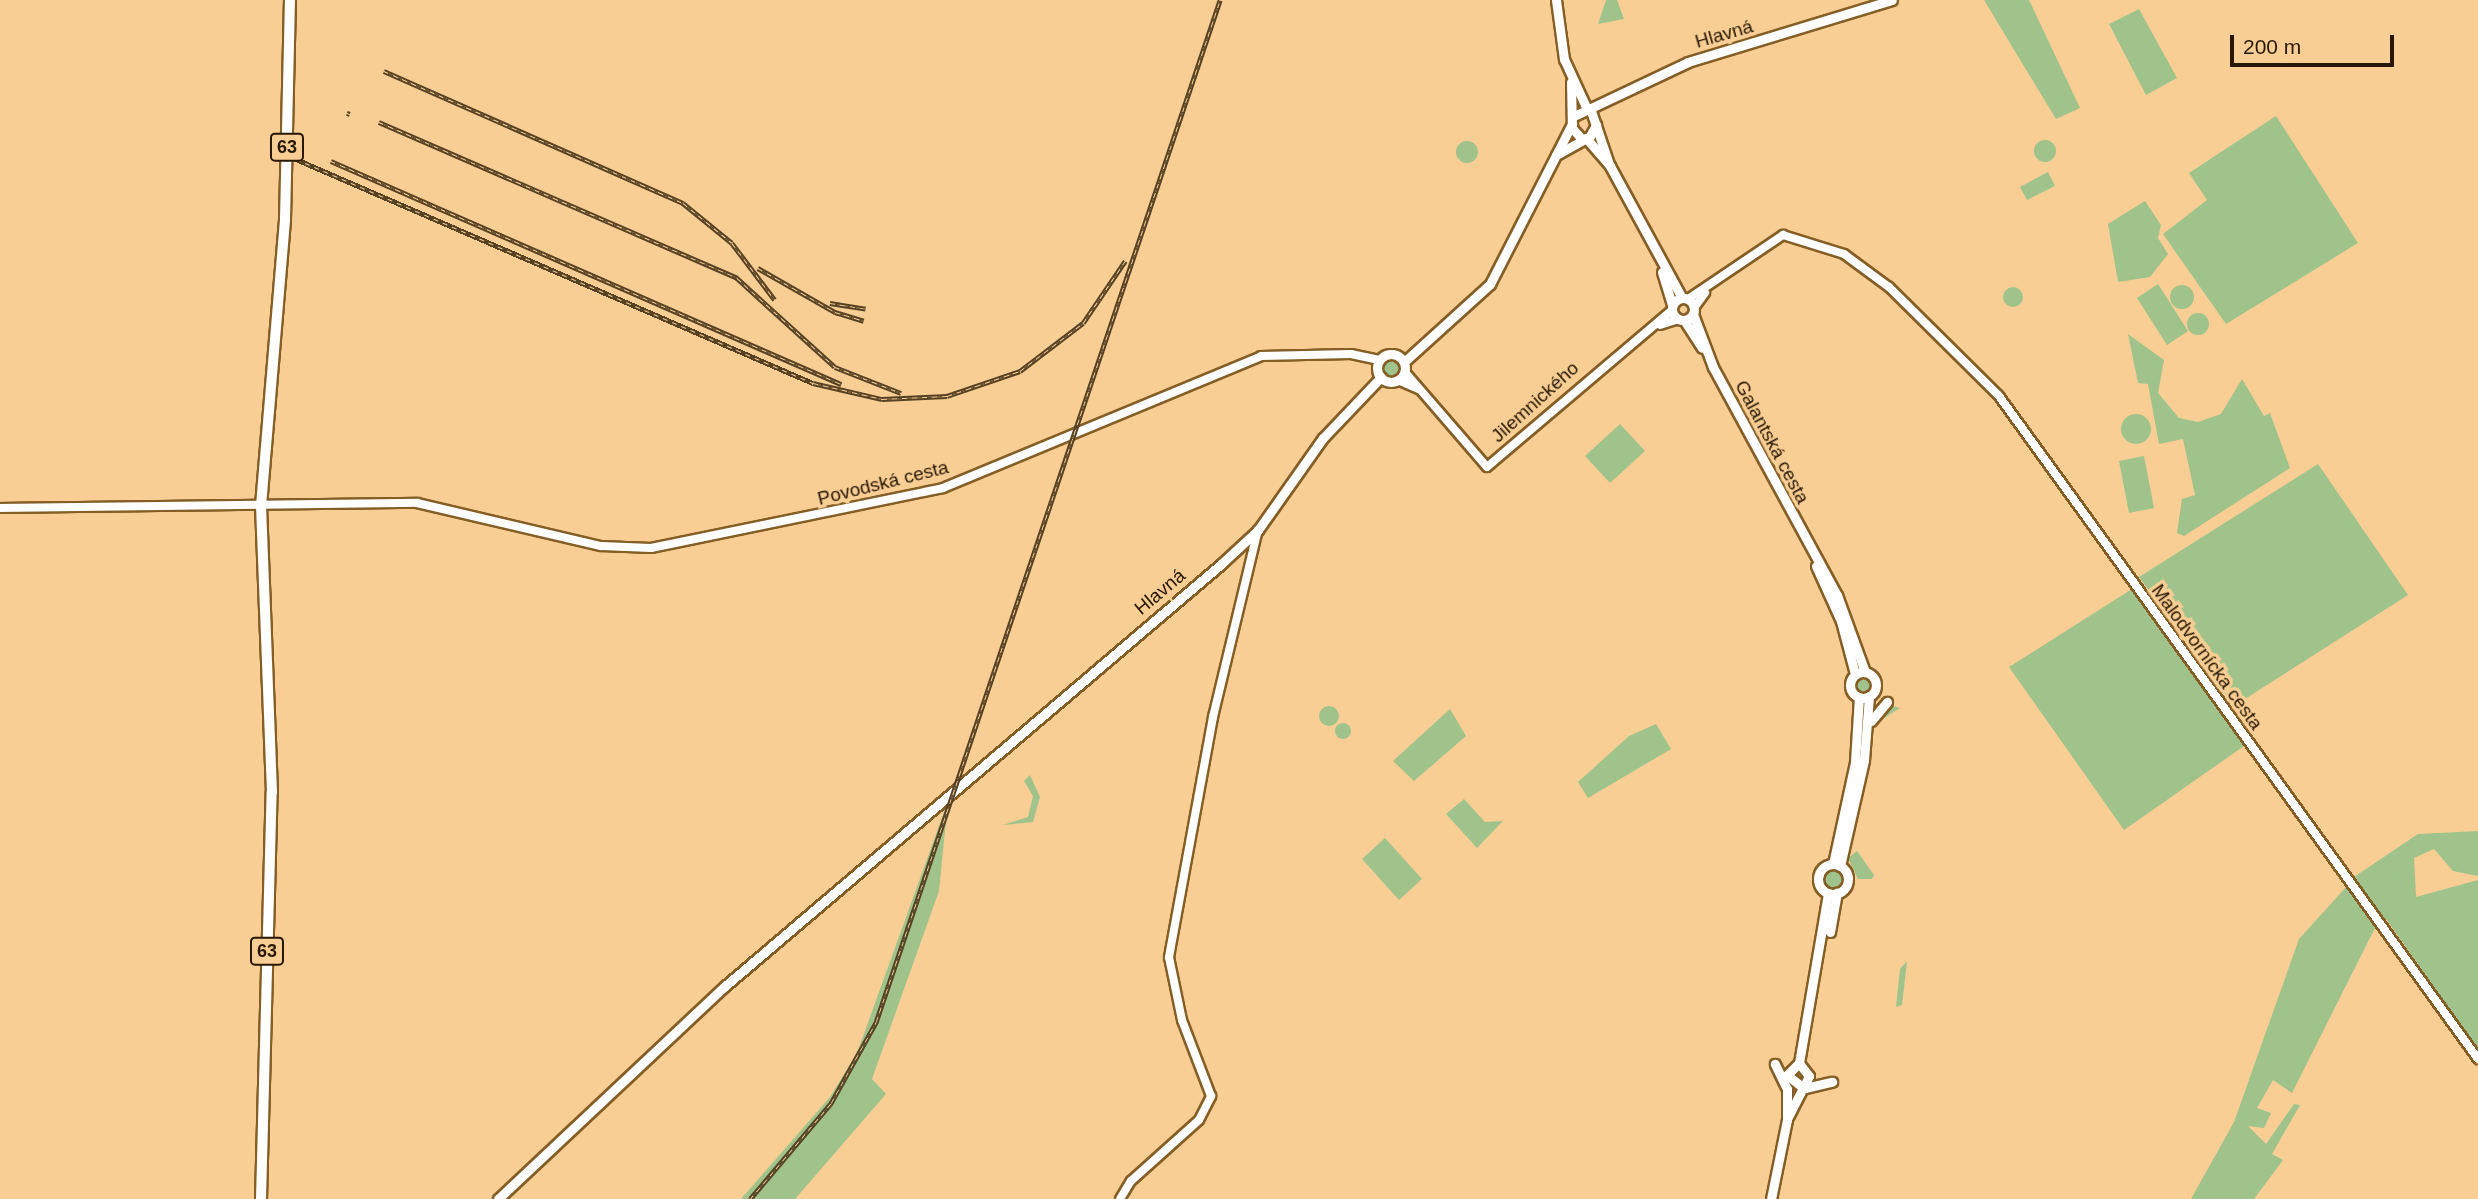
<!DOCTYPE html>
<html>
<head>
<meta charset="utf-8">
<style>
	body { margin:0 }
	#map { position:relative; width:2478px; height:1199px; overflow:hidden; background:#f8ce94; font-family:Arial,sans-serif }
	div>[style] { position:absolute }
	[style*='--x'] { left:calc(var(--x)*1px); top:calc(var(--y)*1px); width:calc(var(--w)*1px); rotate:calc(var(--a)*1deg) }
	.green>* { inset:0; background:#9fc38b }
	.round { border-radius:50% }
	.roads { filter:drop-shadow(2px 0 #845e25) drop-shadow(-2px 0 #845e25) drop-shadow(0 2px #845e25) drop-shadow(0 -2px #845e25) }
	.tertiary>* { height:8px; margin:-4px; padding:0 4px; transform-origin:4px; border-radius:4px; background:#fff }
	.secondary>* { height:9px; margin:-4.5px; padding:0 4.5px; transform-origin:4.5px; border-radius:4.5px; background:#fff }
	.secondary>.ring { margin:-4.5px; padding:0; box-sizing:content-box; background:none; border:9px solid #fff; border-radius:50% }
	.primary>* { height:10px; margin:-5px; padding:0 5px; transform-origin:5px; border-radius:5px; background:#fff }
	.rail>* { height:4.5px; margin-top:-2.25px; transform-origin:0; background:repeating-linear-gradient(90deg,#f8ce94 0 5px,#574123 0 10px); box-sizing:border-box; border-block:2px solid #574123 }
	span { translate:-50% -50%; white-space:nowrap; text-align:center; line-height:1.15; -webkit-text-stroke:7px #f8ce94; paint-order:stroke }
	.shield-label span { padding:2px 5px; background:#f8ce94; border:2px solid; border-radius:5px; -webkit-text-stroke-width:0 }
	.shield-label { font-size:18px; color:#281802; font-weight:700 }
	.street-label { font-size:19px; color:#281802 }
	.scale { position:absolute; left:2230px; top:35px; width:164px; height:32px; box-sizing:border-box; border:4px solid #281802; border-top:0; padding-left:9px; font-size:21px; line-height:24px; white-space:nowrap; color:#281802; -webkit-text-stroke:5px #f8ce94; paint-order:stroke }
</style>
</head>
<body>
<div id="map">
	<div class="green">
		<div style="clip-path:polygon(1606px 0,1617px 0,1624px 19px,1598px 24px)"></div>
		<div style="clip-path:polygon(1984px 0,2029px 0,2080px 108px,2056px 119px)"></div>
		<div style="clip-path:polygon(2139px 9px,2177px 78px,2146px 95px,2109px 24px)"></div>
		<div style="clip-path:polygon(2276px 116px,2358px 243px,2226px 324px,2163px 234px,2207px 200px,2189px 173px)"></div>
		<div class="round" style="left:2034px;top:140px;width:22px;height:22px"></div>
		<div class="round" style="left:1456px;top:141px;width:22px;height:22px"></div>
		<div style="clip-path:polygon(2048px 172px,2055px 186px,2027px 200px,2020px 187px)"></div>
		<div style="clip-path:polygon(2145px 201px,2161px 225px,2158px 238px,2168px 254px,2150px 277px,2118px 282px,2108px 224px)"></div>
		<div style="clip-path:polygon(2158px 284px,2188px 331px,2167px 345px,2137px 298px)"></div>
		<div class="round" style="left:2170px;top:285px;width:24px;height:24px"></div>
		<div class="round" style="left:2003px;top:287px;width:20px;height:20px"></div>
		<div class="round" style="left:2187px;top:313px;width:22px;height:22px"></div>
		<div style="clip-path:polygon(2128px 334px,2164px 360px,2158px 393px,2179px 418px,2198px 422px,2221px 414px,2242px 379px,2264px 416px,2270px 413px,2290px 468px,2184px 536px,2177px 533px,2182px 499px,2195px 495px,2183px 439px,2159px 444px,2148px 384px,2138px 383px)"></div>
		<div class="round" style="left:1381px;top:358px;width:20px;height:20px"></div>
		<div class="round" style="left:2121px;top:414px;width:30px;height:30px"></div>
		<div style="clip-path:polygon(1620px 424px,1645px 451px,1610px 483px,1585px 456px)"></div>
		<div style="clip-path:polygon(2144px 456px,2154px 508px,2129px 513px,2119px 461px)"></div>
		<div style="clip-path:polygon(2318px 464px,2408px 595px,2234px 706px,2139px 577px)"></div>
		<div style="clip-path:polygon(2132px 589px,2244px 746px,2124px 830px,2009px 667px)"></div>
		<div class="round" style="left:1854px;top:676px;width:16px;height:16px"></div>
		<div style="clip-path:polygon(1889px 705px,1900px 708px,1875px 724px,1859px 809px,1845px 856px,1873px 724px)"></div>
		<div class="round" style="left:1319px;top:706px;width:20px;height:20px"></div>
		<div style="clip-path:polygon(1450px 709px,1466px 736px,1414px 781px,1393px 761px)"></div>
		<div class="round" style="left:1335px;top:723px;width:16px;height:16px"></div>
		<div style="clip-path:polygon(1656px 724px,1671px 749px,1588px 798px,1578px 782px,1629px 736px)"></div>
		<div style="clip-path:polygon(1030px 775px,1040px 797px,1033px 822px,1003px 825px,1028px 817px,1033px 796px,1024px 781px)"></div>
		<div style="clip-path:polygon(1464px 799px,1485px 822px,1503px 821px,1477px 848px,1446px 814px)"></div>
		<div style="clip-path:polygon(948px 801px,939px 891px,872px 1079px,886px 1094px,795px 1199px,741px 1199px,830px 1097px,857px 1053px)"></div>
		<div style="clip-path:polygon(2478px 831px,2478px 876px,2453px 871px,2434px 849px,2414px 858px,2416px 897px,2478px 880px,2478px 1049px,2386px 919px,2375px 928px,2292px 1093px,2273px 1080px,2257px 1108px,2271px 1113px,2264px 1128px,2248px 1126px,2266px 1144px,2294px 1104px,2300px 1105px,2272px 1154px,2283px 1160px,2254px 1199px,2191px 1199px,2234px 1122px,2299px 939px,2357px 875px,2418px 834px)"></div>
		<div style="clip-path:polygon(1385px 838px,1422px 879px,1399px 900px,1362px 859px)"></div>
		<div style="clip-path:polygon(1857px 851px,1874px 875px,1872px 879px,1858px 879px,1848px 858px)"></div>
		<div class="round" style="left:1823px;top:869px;width:20px;height:20px"></div>
		<div style="clip-path:polygon(1907px 961px,1902px 1005px,1896px 1007px,1900px 969px)"></div>
	</div>
	<div class="roads">
		<div class="tertiary">
			<div style="--x:1688;--y:299;--w:115;--a:-34"></div>
			<div style="--x:1783;--y:235;--w:64;--a:17.3"></div>
			<div style="--x:1844;--y:254;--w:56;--a:36.3"></div>
			<div style="--x:1889;--y:287;--w:155;--a:44.7"></div>
			<div style="--x:1999;--y:396;--w:818;--a:54.15"></div>
			<div style="--x:1694;--y:308;--w:19;--a:-54"></div>
			<div style="--x:1660;--y:325;--w:19;--a:-18"></div>
			<div style="--x:1405;--y:372;--w:125;--a:49.2"></div>
			<div style="--x:1487;--y:467;--w:243;--a:-40.3"></div>
			<div style="--x:1398;--y:380;--w:22;--a:24"></div>
			<div style="--x:0;--y:508;--w:417;--a:-0.7"></div>
			<div style="--x:417;--y:503;--w:189;--a:13.2"></div>
			<div style="--x:601;--y:546;--w:50;--a:2.3"></div>
			<div style="--x:651;--y:548;--w:298;--a:-11.6"></div>
			<div style="--x:943;--y:488;--w:344;--a:-22.5"></div>
			<div style="--x:1261;--y:356;--w:90;--a:-1.3"></div>
			<div style="--x:1351;--y:354;--w:30;--a:12"></div>
			<div style="--x:1120;--y:1199;--w:21;--a:-59"></div>
			<div style="--x:1131;--y:1181;--w:91;--a:-41.9"></div>
			<div style="--x:1199;--y:1120;--w:27;--a:-63"></div>
			<div style="--x:1211;--y:1096;--w:81;--a:-110.9"></div>
			<div style="--x:1182;--y:1020;--w:64;--a:-101.7"></div>
			<div style="--x:1169;--y:957;--w:244;--a:-79.6"></div>
			<div style="--x:1213;--y:717;--w:192;--a:-76.5"></div>
		</div>
		<div class="secondary">
			<div style="--x:1556;--y:0;--w:60;--a:82.3"></div>
			<div style="--x:1564;--y:59;--w:53;--a:65.4"></div>
			<div style="--x:1571;--y:82;--w:46;--a:88.8"></div>
			<div style="--x:1572;--y:128;--w:13;--a:48"></div>
			<div style="--x:1590;--y:108;--w:59;--a:71.3"></div>
			<div style="--x:1574;--y:116;--w:126;--a:-25.3"></div>
			<div style="--x:1688;--y:62;--w:213;--a:-16.9"></div>
			<div style="--x:1586;--y:138;--w:37;--a:49"></div>
			<div style="--x:1610;--y:166;--w:150;--a:61.4"></div>
			<div style="--x:1556;--y:155;--w:39;--a:-29"></div>
			<div style="--x:1590;--y:136;--w:13;--a:-61"></div>
			<div style="--x:1662;--y:272;--w:34;--a:73"></div>
			<div class="ring" style="left:1672px;top:298px;width:13px;height:13px"></div>
			<div style="--x:1693;--y:314;--w:57;--a:69.3"></div>
			<div style="--x:1713;--y:367;--w:260;--a:61.5"></div>
			<div style="--x:1837;--y:595;--w:82;--a:70"></div>
			<div style="--x:1684;--y:320;--w:33;--a:57"></div>
			<div class="ring" style="left:1377px;top:354px;width:19px;height:19px"></div>
			<div style="--x:1404;--y:362;--w:116;--a:-42.2"></div>
			<div style="--x:1490;--y:284;--w:180;--a:-62.9"></div>
			<div style="--x:1816;--y:566;--w:60;--a:65.6"></div>
			<div style="--x:1841;--y:621;--w:55;--a:75.2"></div>
			<div class="ring" style="left:1850px;top:672px;width:17px;height:17px"></div>
			<div style="--x:1871;--y:721;--w:25;--a:-50"></div>
			<div style="--x:1833;--y:864;--w:104;--a:-77.8"></div>
			<div style="--x:1855;--y:762;--w:65;--a:-86.5"></div>
			<div class="ring" style="left:1818px;top:864px;width:21px;height:21px"></div>
			<div style="--x:1840;--y:866;--w:109;--a:-77.2"></div>
			<div style="--x:1864;--y:760;--w:64;--a:-85.5"></div>
			<div style="--x:1830;--y:932;--w:40;--a:-80"></div>
			<div style="--x:1799;--y:1063;--w:172;--a:-80.3"></div>
			<div style="--x:1805;--y:1088;--w:28;--a:-13"></div>
			<div style="--x:1788;--y:1117;--w:46;--a:-62.9"></div>
			<div style="--x:1809;--y:1076;--w:16;--a:-128"></div>
			<div style="--x:1799;--y:1063;--w:17;--a:135"></div>
			<div style="--x:1787;--y:1075;--w:16;--a:38"></div>
			<div style="--x:498;--y:1199;--w:311;--a:-43.2"></div>
			<div style="--x:725;--y:986;--w:650;--a:-40.38"></div>
			<div style="--x:1220;--y:565;--w:52;--a:-42.6"></div>
			<div style="--x:1258;--y:530;--w:113;--a:-54.8"></div>
			<div style="--x:1323;--y:438;--w:84;--a:-46.4"></div>
			<div style="--x:1771;--y:1199;--w:81;--a:-78.6"></div>
			<div style="--x:1787;--y:1120;--w:31;--a:-90"></div>
			<div style="--x:1787;--y:1089;--w:28;--a:-116"></div>
		</div>
		<div class="primary">
			<div style="--x:261;--y:1199;--w:407;--a:-88.5"></div>
			<div style="--x:272;--y:792;--w:286;--a:-92.2"></div>
			<div style="--x:261;--y:506;--w:288;--a:-85.2"></div>
			<div style="--x:285;--y:219;--w:219;--a:-88.7"></div>
		</div>
	</div>
	<div class="rail">
		<div style="--x:384;--y:71;--w:327;--a:23.8"></div>
		<div style="--x:683;--y:203;--w:63;--a:39.2"></div>
		<div style="--x:732;--y:243;--w:71;--a:53"></div>
		<div style="--x:347;--y:113;--w:3;--a:18"></div>
		<div style="--x:379;--y:122;--w:391;--a:23.5"></div>
		<div style="--x:737;--y:278;--w:132;--a:42.2"></div>
		<div style="--x:835;--y:367;--w:71;--a:21.5"></div>
		<div style="--x:296;--y:159;--w:563;--a:23.43"></div>
		<div style="--x:813;--y:383;--w:71;--a:13.1"></div>
		<div style="--x:882;--y:399;--w:65;--a:-2.6"></div>
		<div style="--x:947;--y:396;--w:77;--a:-18.9"></div>
		<div style="--x:1020;--y:371;--w:79;--a:-37.3"></div>
		<div style="--x:1083;--y:323;--w:75;--a:-55.9"></div>
		<div style="--x:331;--y:161;--w:557;--a:23.62"></div>
		<div style="--x:758;--y:268;--w:89;--a:29.7"></div>
		<div style="--x:835;--y:312;--w:30;--a:17"></div>
		<div style="--x:830;--y:303;--w:36;--a:9"></div>
		<div style="--x:750;--y:1199;--w:126;--a:-49.8"></div>
		<div style="--x:831;--y:1103;--w:93;--a:-60.9"></div>
		<div style="--x:876;--y:1022;--w:1078;--a:-71.4"></div>
	</div>
	<div class="shield-label">
		<span style="left:287px;top:147px">63</span>
		<span style="left:267px;top:951px">63</span>
	</div>
	<div class="street-label">
		<span style="left:1724px;top:34px;rotate:-16deg">Hlavná</span>
		<span style="left:1535px;top:402px;rotate:-42deg">Jilemnického</span>
		<span style="left:1772px;top:442px;rotate:62deg">Galantská cesta</span>
		<span style="left:883px;top:483px;rotate:-14deg">Povodská cesta</span>
		<span style="left:1160px;top:592px;rotate:-40deg">Hlavná</span>
		<span style="left:2207px;top:657px;rotate:54deg">Malodvornícka cesta</span>
	</div>
	<div class="scale">200 m</div>
</div>
</body>
</html>
